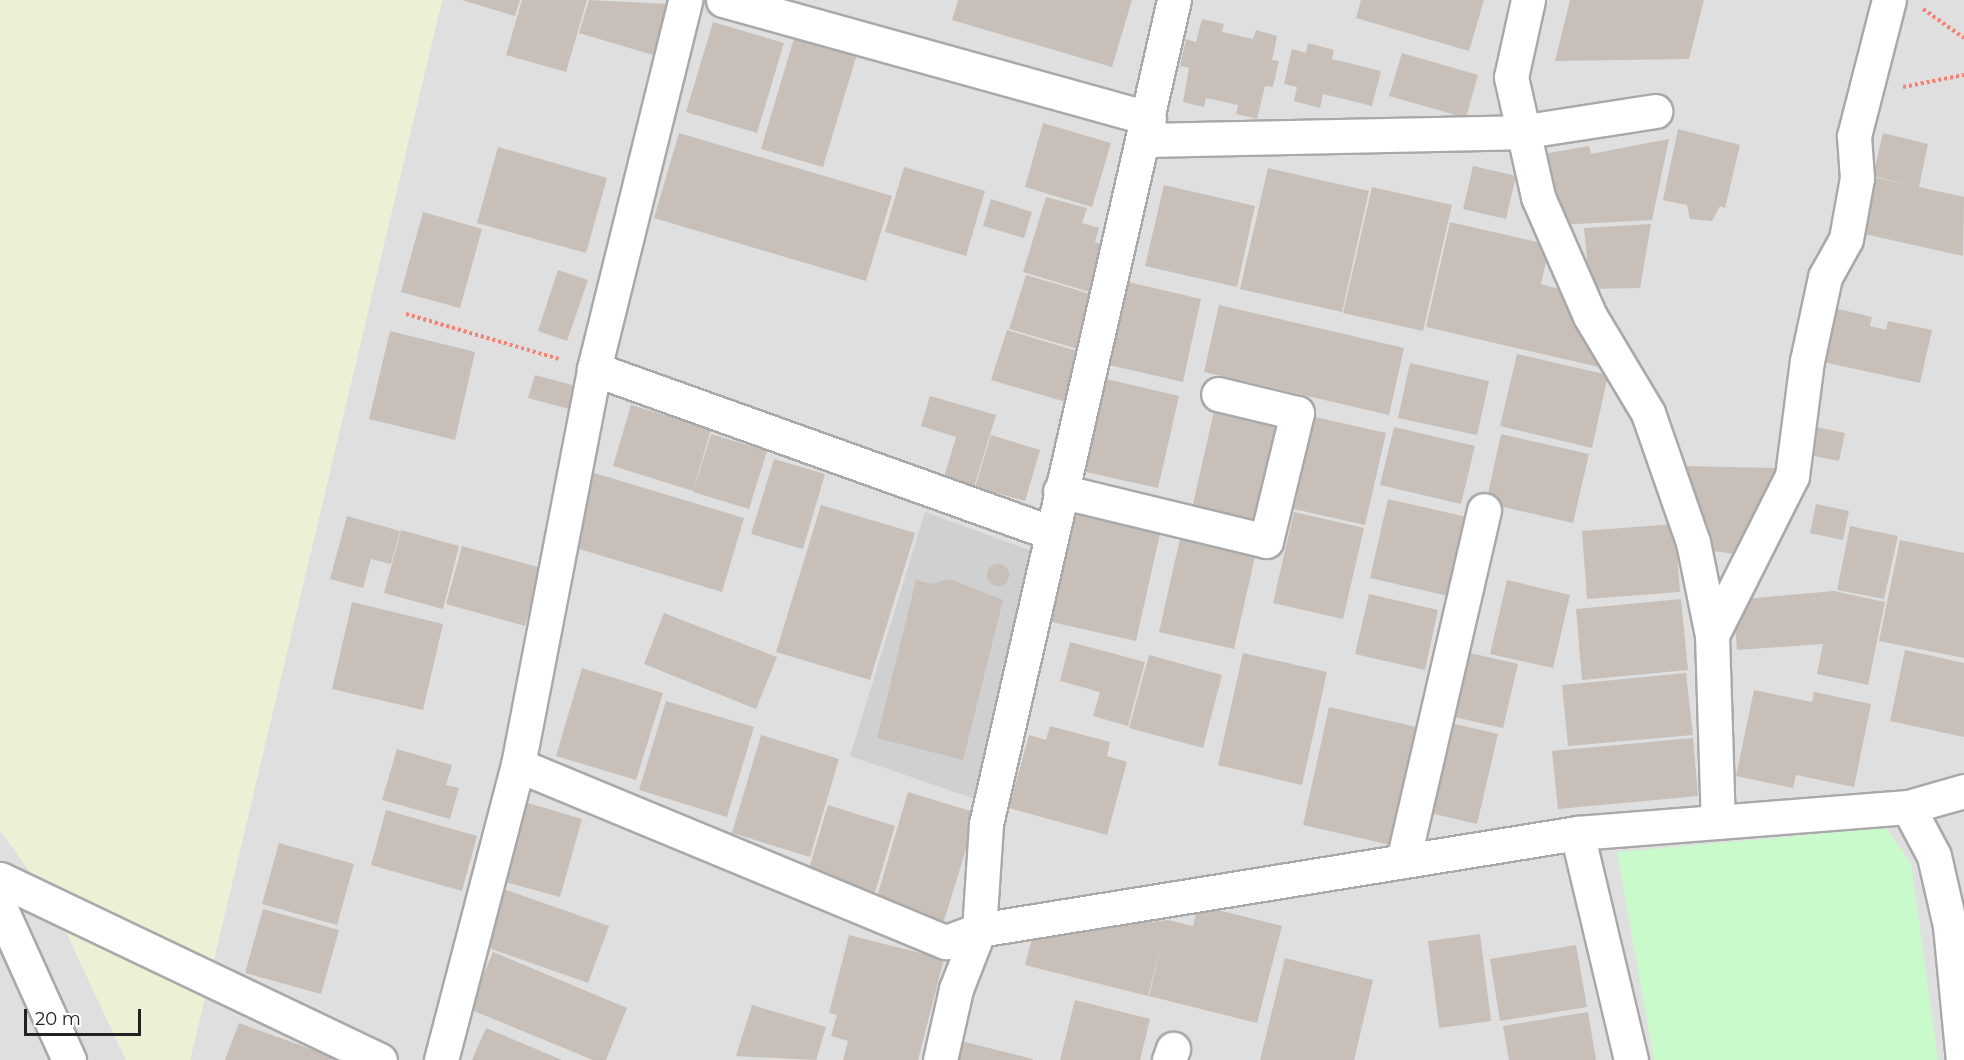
<!DOCTYPE html>
<html>
<head>
<meta charset="utf-8">
<style>
	body { margin:0 }
	#map { position:relative; width:1964px; height:1060px; overflow:hidden; background:#f2efe9; font-family:Montserrat,sans-serif }
	div>[style] { position:absolute }
	[style*='--x'] { left:calc(var(--x)*1px); top:calc(var(--y)*1px); width:calc(var(--w)*1px); rotate:calc(var(--a)*1deg) }
	.residential>* { inset:0; background:#e0dfdf }
	.religious>* { inset:0; background:#d0d0d0 }
	.farmland>* { inset:0; background:#eef0d5 }
	.park>* { inset:0; background:#c8facc }
	.building>* { inset:0; background:#c7bfb8 }
	.round { border-radius:50% }
	.path>* { height:4px; margin-top:-2px; transform-origin:0; background:repeating-linear-gradient(90deg,#fa8072 0 3px,transparent 0 6px) }
	.roads { filter:drop-shadow(2px 0 #a9a9a9) drop-shadow(-2px 0 #a9a9a9) drop-shadow(0 2px #a9a9a9) drop-shadow(0 -2px #a9a9a9) }
	.street>* { height:33px; margin:-16.5px; padding:0 16.5px; transform-origin:16.5px; border-radius:16.5px; background:#fff }
	span { translate:-50% -50%; white-space:nowrap; text-align:center; line-height:1.15; -webkit-text-stroke:5px #fff; paint-order:stroke }
	.scale { position:absolute; left:24px; top:1009px; width:117px; height:27px; box-sizing:border-box; border:3px solid #222; border-top:0; padding-left:8px; font-size:18px; line-height:21px; white-space:nowrap; color:#222; -webkit-text-stroke:4px #fff; paint-order:stroke }
</style>
</head>
<body>
<div id="map">
	<div class="residential">
		<div style="clip-path:polygon(442px 0,1964px 0,1964px 1060px,190px 1060px)"></div>
		<div style="clip-path:polygon(0 830px,53px 904px,126px 1060px,0 1060px)"></div>
	</div>
	<div class="religious">
		<div style="clip-path:polygon(925px 512px,1032px 551px,975px 799px,850px 756px)"></div>
	</div>
	<div class="farmland">
		<div style="clip-path:polygon(0 0,442px 0,190px 1060px,126px 1060px,53px 904px,0 830px)"></div>
	</div>
	<div class="park">
		<div style="clip-path:polygon(1886px 828px,1911px 863px,1938px 1060px,1654px 1060px,1617px 852px)"></div>
	</div>
	<div class="building">
		<div style="clip-path:polygon(462px 0,520px 0,515px 16px)"></div>
		<div style="clip-path:polygon(522px 0,587px 0,566px 72px,506px 55px)"></div>
		<div style="clip-path:polygon(589px 0,667px 4px,653px 55px,579px 33px)"></div>
		<div style="clip-path:polygon(958px 0,1132px 0,1112px 67px,952px 20px)"></div>
		<div style="clip-path:polygon(1361px 0,1484px 0,1469px 51px,1356px 18px)"></div>
		<div style="clip-path:polygon(1570px 0,1704px 0,1689px 59px,1555px 61px)"></div>
		<div style="clip-path:polygon(1202px 19px,1224px 24px,1222px 32px,1253px 39px,1256px 30px,1277px 36px,1272px 60px,1279px 61px,1273px 87px,1265px 86px,1257px 119px,1236px 114px,1238px 105px,1206px 98px,1204px 107px,1183px 102px,1189px 68px,1180px 66px,1186px 39px,1196px 42px)"></div>
		<div style="clip-path:polygon(713px 22px,784px 43px,757px 133px,686px 112px)"></div>
		<div style="clip-path:polygon(795px 35px,857px 54px,823px 167px,761px 149px)"></div>
		<div style="clip-path:polygon(1308px 43px,1334px 50px,1332px 59px,1381px 71px,1372px 106px,1323px 94px,1320px 108px,1294px 101px,1297px 87px,1284px 84px,1292px 49px,1306px 53px)"></div>
		<div style="clip-path:polygon(1402px 53px,1478px 75px,1466px 118px,1389px 96px)"></div>
		<div style="clip-path:polygon(1043px 123px,1111px 143px,1092px 207px,1025px 187px)"></div>
		<div style="clip-path:polygon(1678px 129px,1740px 145px,1725px 208px,1720px 206px,1712px 221px,1690px 219px,1687px 205px,1663px 200px)"></div>
		<div style="clip-path:polygon(679px 133px,892px 196px,866px 281px,654px 218px)"></div>
		<div style="clip-path:polygon(1883px 133px,1928px 144px,1919px 187px,1964px 197px,1963px 256px,1860px 233px,1873px 177px,1914px 186px,1873px 176px)"></div>
		<div style="clip-path:polygon(1669px 139px,1652px 220px,1557px 225px,1543px 154px,1589px 146px,1591px 154px)"></div>
		<div style="clip-path:polygon(498px 147px,607px 178px,586px 253px,477px 223px)"></div>
		<div style="clip-path:polygon(1473px 166px,1516px 176px,1506px 219px,1463px 209px)"></div>
		<div style="clip-path:polygon(904px 167px,985px 191px,966px 256px,885px 232px)"></div>
		<div style="clip-path:polygon(1268px 168px,1369px 191px,1342px 312px,1240px 289px)"></div>
		<div style="clip-path:polygon(1164px 185px,1255px 206px,1237px 287px,1145px 266px)"></div>
		<div style="clip-path:polygon(1372px 187px,1452px 205px,1423px 331px,1343px 313px)"></div>
		<div style="clip-path:polygon(1046px 197px,1087px 208px,1082px 223px,1099px 228px,1095px 242px,1110px 247px,1096px 294px,1023px 272px)"></div>
		<div style="clip-path:polygon(991px 199px,1032px 212px,1024px 238px,983px 226px)"></div>
		<div style="clip-path:polygon(423px 212px,482px 229px,460px 308px,401px 292px)"></div>
		<div style="clip-path:polygon(1450px 222px,1550px 245px,1541px 284px,1570px 292px,1603px 368px,1426px 327px)"></div>
		<div style="clip-path:polygon(1651px 224px,1640px 288px,1590px 289px,1584px 228px)"></div>
		<div style="clip-path:polygon(558px 270px,588px 280px,567px 341px,538px 331px)"></div>
		<div style="clip-path:polygon(1026px 275px,1097px 296px,1081px 350px,1009px 329px)"></div>
		<div style="clip-path:polygon(1124px 281px,1201px 299px,1183px 382px,1105px 364px)"></div>
		<div style="clip-path:polygon(1219px 305px,1404px 348px,1389px 415px,1204px 372px)"></div>
		<div style="clip-path:polygon(1826px 306px,1872px 317px,1870px 326px,1886px 330px,1888px 321px,1932px 330px,1920px 383px,1814px 360px)"></div>
		<div style="clip-path:polygon(1007px 330px,1080px 352px,1066px 402px,991px 380px)"></div>
		<div style="clip-path:polygon(390px 331px,475px 352px,455px 440px,369px 419px)"></div>
		<div style="clip-path:polygon(1517px 354px,1608px 375px,1592px 448px,1500px 426px)"></div>
		<div style="clip-path:polygon(1410px 363px,1489px 381px,1477px 435px,1398px 418px)"></div>
		<div style="clip-path:polygon(535px 375px,576px 386px,569px 409px,528px 398px)"></div>
		<div style="clip-path:polygon(1098px 377px,1179px 396px,1158px 488px,1077px 470px)"></div>
		<div style="clip-path:polygon(930px 396px,996px 415px,974px 487px,944px 477px,956px 437px,921px 426px)"></div>
		<div style="clip-path:polygon(631px 405px,711px 429px,693px 491px,613px 466px)"></div>
		<div style="clip-path:polygon(1214px 411px,1284px 427px,1261px 529px,1191px 513px)"></div>
		<div style="clip-path:polygon(1315px 417px,1386px 433px,1365px 525px,1294px 509px)"></div>
		<div style="clip-path:polygon(1394px 427px,1475px 446px,1461px 504px,1380px 485px)"></div>
		<div style="clip-path:polygon(1816px 427px,1845px 433px,1839px 461px,1810px 455px)"></div>
		<div style="clip-path:polygon(711px 434px,767px 451px,749px 509px,693px 492px)"></div>
		<div style="clip-path:polygon(1501px 434px,1589px 454px,1573px 523px,1486px 503px)"></div>
		<div style="clip-path:polygon(991px 435px,1040px 450px,1025px 501px,975px 487px)"></div>
		<div style="clip-path:polygon(774px 459px,825px 474px,803px 549px,751px 534px)"></div>
		<div style="clip-path:polygon(1682px 466px,1777px 468px,1734px 554px,1706px 550px)"></div>
		<div style="clip-path:polygon(591px 472px,744px 518px,722px 592px,569px 546px)"></div>
		<div style="clip-path:polygon(1388px 499px,1471px 518px,1453px 597px,1370px 578px)"></div>
		<div style="clip-path:polygon(1816px 504px,1849px 511px,1843px 540px,1810px 533px)"></div>
		<div style="clip-path:polygon(821px 505px,915px 533px,870px 680px,776px 652px)"></div>
		<div style="clip-path:polygon(1072px 509px,1161px 529px,1136px 641px,1047px 621px)"></div>
		<div style="clip-path:polygon(1294px 512px,1364px 528px,1343px 619px,1273px 603px)"></div>
		<div style="clip-path:polygon(347px 516px,400px 531px,391px 564px,371px 559px,363px 588px,330px 579px)"></div>
		<div style="clip-path:polygon(1675px 524px,1680px 592px,1587px 599px,1582px 531px)"></div>
		<div style="clip-path:polygon(1850px 526px,1898px 536px,1884px 599px,1837px 590px)"></div>
		<div style="clip-path:polygon(401px 530px,459px 546px,443px 609px,384px 593px)"></div>
		<div style="clip-path:polygon(1182px 530px,1257px 548px,1234px 649px,1159px 632px)"></div>
		<div style="clip-path:polygon(1900px 540px,1964px 553px,1964px 658px,1879px 641px)"></div>
		<div style="clip-path:polygon(462px 546px,541px 568px,525px 626px,446px 604px)"></div>
		<div class="round" style="left:987px;top:564px;width:22px;height:22px"></div>
		<div style="clip-path:polygon(950px 579px,1003px 600px,963px 760px,877px 738px,916px 580px,931px 584px)"></div>
		<div style="clip-path:polygon(1507px 580px,1570px 595px,1553px 668px,1490px 654px)"></div>
		<div style="clip-path:polygon(1834px 591px,1885px 602px,1868px 685px,1817px 674px,1823px 644px,1737px 650px,1733px 600px)"></div>
		<div style="clip-path:polygon(1369px 594px,1438px 610px,1425px 670px,1355px 654px)"></div>
		<div style="clip-path:polygon(1681px 599px,1688px 670px,1582px 680px,1576px 609px)"></div>
		<div style="clip-path:polygon(352px 602px,443px 624px,423px 710px,332px 689px)"></div>
		<div style="clip-path:polygon(664px 613px,777px 657px,756px 709px,644px 664px)"></div>
		<div style="clip-path:polygon(1070px 642px,1145px 662px,1128px 726px,1093px 716px,1100px 692px,1060px 681px)"></div>
		<div style="clip-path:polygon(1457px 650px,1518px 664px,1503px 728px,1441px 714px)"></div>
		<div style="clip-path:polygon(1905px 650px,1964px 663px,1964px 737px,1890px 721px)"></div>
		<div style="clip-path:polygon(1243px 653px,1327px 672px,1302px 785px,1218px 765px)"></div>
		<div style="clip-path:polygon(1149px 655px,1222px 675px,1203px 748px,1129px 728px)"></div>
		<div style="clip-path:polygon(582px 668px,663px 693px,636px 780px,556px 756px)"></div>
		<div style="clip-path:polygon(1686px 673px,1693px 735px,1568px 746px,1562px 685px)"></div>
		<div style="clip-path:polygon(1754px 690px,1812px 702px,1814px 692px,1871px 704px,1854px 787px,1796px 775px,1793px 788px,1736px 776px)"></div>
		<div style="clip-path:polygon(666px 701px,754px 727px,727px 817px,639px 790px)"></div>
		<div style="clip-path:polygon(1329px 707px,1421px 728px,1395px 846px,1303px 825px)"></div>
		<div style="clip-path:polygon(1442px 721px,1498px 734px,1477px 824px,1422px 811px)"></div>
		<div style="clip-path:polygon(1050px 726px,1110px 742px,1107px 756px,1127px 762px,1107px 835px,1009px 808px,1029px 735px,1046px 740px)"></div>
		<div style="clip-path:polygon(761px 735px,839px 759px,810px 857px,732px 833px)"></div>
		<div style="clip-path:polygon(1693px 738px,1698px 796px,1558px 809px,1552px 751px)"></div>
		<div style="clip-path:polygon(397px 749px,452px 765px,446px 785px,459px 788px,450px 819px,382px 800px)"></div>
		<div style="clip-path:polygon(908px 792px,977px 813px,944px 921px,876px 900px)"></div>
		<div style="clip-path:polygon(521px 801px,582px 819px,560px 897px,498px 880px)"></div>
		<div style="clip-path:polygon(828px 805px,895px 826px,874px 896px,807px 875px)"></div>
		<div style="clip-path:polygon(386px 810px,477px 836px,462px 891px,371px 865px)"></div>
		<div style="clip-path:polygon(279px 843px,354px 864px,337px 925px,262px 904px)"></div>
		<div style="clip-path:polygon(495px 886px,609px 926px,588px 983px,475px 943px)"></div>
		<div style="clip-path:polygon(1198px 905px,1282px 926px,1257px 1023px,1149px 996px,1164px 934px,1148px 996px,1025px 965px,1033px 935px,1168px 920px,1193px 926px)"></div>
		<div style="clip-path:polygon(263px 909px,339px 930px,321px 994px,245px 973px)"></div>
		<div style="clip-path:polygon(1480px 934px,1491px 1021px,1439px 1028px,1428px 941px)"></div>
		<div style="clip-path:polygon(849px 935px,944px 959px,918px 1060px,843px 1060px,848px 1041px,831px 1036px,837px 1015px,829px 1013px)"></div>
		<div style="clip-path:polygon(1576px 945px,1587px 1007px,1500px 1021px,1490px 959px)"></div>
		<div style="clip-path:polygon(493px 952px,627px 1008px,606px 1060px,593px 1060px,469px 1009px)"></div>
		<div style="clip-path:polygon(1285px 958px,1373px 980px,1354px 1060px,1260px 1060px)"></div>
		<div style="clip-path:polygon(1075px 1000px,1150px 1019px,1140px 1060px,1060px 1060px)"></div>
		<div style="clip-path:polygon(752px 1005px,826px 1027px,816px 1060px,736px 1056px)"></div>
		<div style="clip-path:polygon(1588px 1012px,1596px 1060px,1509px 1060px,1503px 1026px)"></div>
		<div style="clip-path:polygon(239px 1023px,333px 1057px,332px 1060px,225px 1060px)"></div>
		<div style="clip-path:polygon(486px 1028px,562px 1060px,472px 1060px)"></div>
		<div style="clip-path:polygon(961px 1041px,1033px 1059px,1033px 1060px,956px 1060px)"></div>
	</div>
	<div class="path">
		<div style="--x:1923;--y:9;--w:50;--a:35.3"></div>
		<div style="--x:1903;--y:87;--w:62;--a:-11.1"></div>
		<div style="--x:406;--y:314;--w:159;--a:16.4"></div>
	</div>
	<div class="roads">
		<div class="street">
			<div style="--x:723;--y:0;--w:442;--a:15.5"></div>
			<div style="--x:1528;--y:0;--w:79;--a:102.4"></div>
			<div style="--x:1511;--y:77;--w:123;--a:77.3"></div>
			<div style="--x:1538;--y:197;--w:130;--a:66.4"></div>
			<div style="--x:1590;--y:316;--w:113;--a:59.1"></div>
			<div style="--x:1648;--y:413;--w:137;--a:70.8"></div>
			<div style="--x:1693;--y:542;--w:95;--a:78.5"></div>
			<div style="--x:1712;--y:635;--w:187;--a:88.2"></div>
			<div style="--x:1145;--y:140;--w:375;--a:-1.2"></div>
			<div style="--x:1520;--y:132;--w:137;--a:-8.8"></div>
			<div style="--x:594;--y:369;--w:483;--a:19.7"></div>
			<div style="--x:1060;--y:491;--w:212;--a:13.6"></div>
			<div style="--x:1266;--y:541;--w:132;--a:-76.4"></div>
			<div style="--x:1297;--y:413;--w:81;--a:-166.5"></div>
			<div style="--x:1712;--y:635;--w:178;--a:-63.3"></div>
			<div style="--x:1792;--y:476;--w:116;--a:-82.6"></div>
			<div style="--x:1807;--y:361;--w:86;--a:-77.9"></div>
			<div style="--x:1825;--y:277;--w:43;--a:-61.1"></div>
			<div style="--x:1846;--y:239;--w:62;--a:-79.8"></div>
			<div style="--x:1857;--y:178;--w:42;--a:-94.1"></div>
			<div style="--x:1854;--y:136;--w:140;--a:-75.6"></div>
			<div style="--x:518;--y:765;--w:463;--a:22.5"></div>
			<div style="--x:946;--y:942;--w:35;--a:-20"></div>
			<div style="--x:979;--y:930;--w:606;--a:-9.21"></div>
			<div style="--x:1577;--y:833;--w:332;--a:-4.5"></div>
			<div style="--x:1908;--y:807;--w:58;--a:-15.9"></div>
			<div style="--x:1908;--y:807;--w:55;--a:62"></div>
			<div style="--x:1934;--y:856;--w:72;--a:77.1"></div>
			<div style="--x:1950;--y:926;--w:135;--a:84.5"></div>
			<div style="--x:1577;--y:833;--w:233;--a:76.6"></div>
			<div style="--x:1403;--y:861;--w:360;--a:-77"></div>
			<div style="--x:0;--y:879;--w:421;--a:25.5"></div>
			<div style="--x:0;--y:907;--w:168;--a:65.7"></div>
			<div style="--x:441;--y:1060;--w:305;--a:-75.4"></div>
			<div style="--x:518;--y:765;--w:403;--a:-79.1"></div>
			<div style="--x:594;--y:369;--w:380;--a:-76.1"></div>
			<div style="--x:940;--y:1060;--w:73;--a:-77.3"></div>
			<div style="--x:956;--y:989;--w:63;--a:-68.7"></div>
			<div style="--x:979;--y:930;--w:106;--a:-86.2"></div>
			<div style="--x:986;--y:824;--w:845;--a:-77.15"></div>
			<div style="--x:1169;--y:1060;--w:12;--a:-70"></div>
		</div>
	</div>
	<div class="scale">20 m</div>
</div>
</body>
</html>
